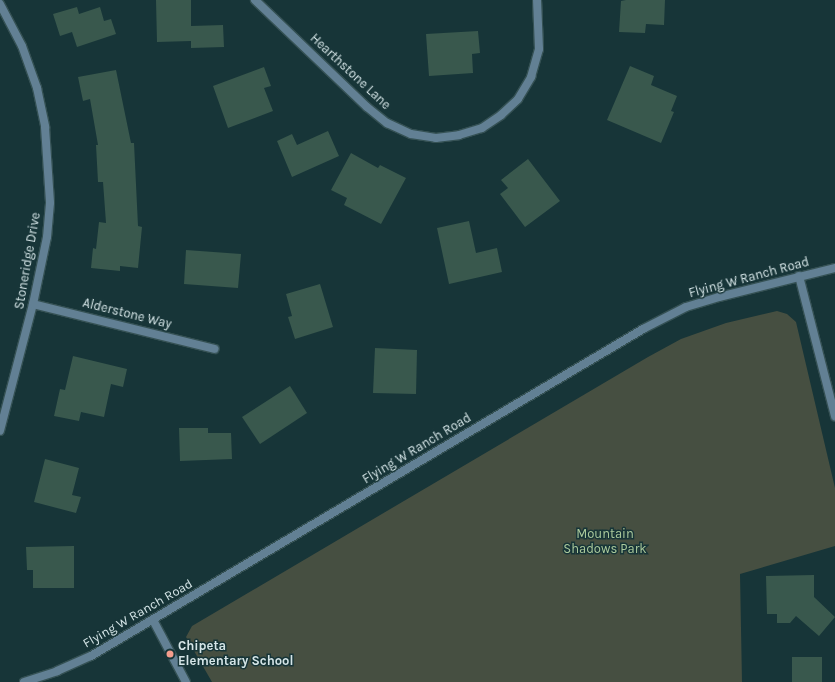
<!DOCTYPE html>
<html>
<head>
<meta charset="utf-8">
<style>
	body { margin:0 }
	#map { position:relative; width:835px; height:682px; overflow:hidden; background:#173538; font-family:Karla,sans-serif }
	div>[style] { position:absolute }
	[style*='--x'] { left:calc(var(--x)*1px); top:calc(var(--y)*1px); width:calc(var(--w)*1px); rotate:calc(var(--a)*1deg) }
	.green>* { inset:0; background:#464f41 }
	.building>* { inset:0; background:#39584d }
	.roads { filter:drop-shadow(1px 0 #355154) drop-shadow(-1px 0 #355154) drop-shadow(0 1px #355154) drop-shadow(0 -1px #355154) }
	.service>* { height:8px; margin:-4px; padding:0 4px; transform-origin:4px; border-radius:4px; background:#628094 }
	.minor>* { height:8px; margin:-4px; padding:0 4px; transform-origin:4px; border-radius:4px; background:#628094 }
	.tertiary>* { height:8px; margin:-4px; padding:0 4px; transform-origin:4px; border-radius:4px; background:#628094 }
	.dots>* { width:11px; height:11px; translate:-50% -50%; box-sizing:border-box; border:2px solid #173538; border-radius:50% }
	span { translate:-50% -50%; white-space:nowrap; text-align:center; line-height:1.15; -webkit-text-stroke:3px #173538; paint-order:stroke }
	.street-label { font-size:13px; color:#d5e5e7 }
	.park-label { font-size:13px; color:#acca9c }
	.poi-label { font-size:13px; color:#d5e5e7; font-weight:700 }
	.left { translate:0 -50%; text-align:left }
</style>
</head>
<body>
<div id="map">
	<div class="green">
		<div style="clip-path:polygon(777px 311px,787px 314px,796px 322px,835px 488px,835px 546px,740px 574px,742px 682px,212px 682px,186px 637px,192px 626px,648px 357px,681px 339px,726px 323px)"></div>
	</div>
	<div class="building">
		<div style="clip-path:polygon(156px 0,191px 0,191px 26px,223px 25px,224px 47px,191px 48px,191px 41px,157px 42px)"></div>
		<div style="clip-path:polygon(626px 0,665px 0,664px 25px,646px 24px,645px 33px,619px 32px,621px 1px)"></div>
		<div style="clip-path:polygon(77px 7px,79px 14px,100px 7px,104px 21px,111px 19px,116px 34px,77px 47px,72px 32px,60px 36px,53px 14px)"></div>
		<div style="clip-path:polygon(478px 31px,480px 53px,472px 54px,473px 73px,429px 76px,426px 34px)"></div>
		<div style="clip-path:polygon(630px 66px,654px 76px,651px 85px,677px 96px,671px 111px,674px 112px,661px 143px,607px 120px)"></div>
		<div style="clip-path:polygon(264px 67px,271px 86px,264px 88px,273px 111px,228px 128px,213px 86px)"></div>
		<div style="clip-path:polygon(116px 70px,131px 143px,134px 143px,138px 226px,142px 227px,138px 268px,120px 266px,120px 271px,91px 268px,93px 248px,96px 249px,99px 222px,106px 223px,103px 182px,98px 182px,96px 145px,98px 145px,90px 99px,83px 101px,78px 77px)"></div>
		<div style="clip-path:polygon(328px 131px,339px 156px,292px 177px,277px 141px,292px 134px,297px 145px)"></div>
		<div style="clip-path:polygon(351px 153px,378px 168px,380px 165px,406px 178px,381px 224px,344px 205px,347px 198px,331px 190px)"></div>
		<div style="clip-path:polygon(528px 159px,560px 201px,525px 227px,500px 194px,508px 188px,501px 180px)"></div>
		<div style="clip-path:polygon(469px 221px,476px 253px,497px 248px,502px 272px,449px 284px,437px 228px)"></div>
		<div style="clip-path:polygon(186px 250px,241px 254px,238px 288px,184px 284px)"></div>
		<div style="clip-path:polygon(320px 284px,333px 327px,295px 339px,288px 317px,292px 316px,286px 294px)"></div>
		<div style="clip-path:polygon(375px 348px,417px 350px,416px 394px,373px 393px)"></div>
		<div style="clip-path:polygon(73px 356px,127px 369px,123px 387px,111px 384px,104px 417px,81px 412px,79px 421px,54px 416px,60px 389px,65px 390px)"></div>
		<div style="clip-path:polygon(290px 386px,307px 413px,260px 444px,242px 417px)"></div>
		<div style="clip-path:polygon(179px 428px,208px 428px,208px 433px,231px 433px,232px 459px,180px 461px)"></div>
		<div style="clip-path:polygon(45px 459px,79px 468px,72px 495px,81px 497px,76px 513px,34px 502px)"></div>
		<div style="clip-path:polygon(74px 546px,74px 588px,33px 588px,33px 570px,27px 570px,26px 547px)"></div>
		<div style="clip-path:polygon(814px 575px,814px 597px,835px 617px,819px 636px,796px 616px,790px 623px,777px 623px,777px 614px,767px 614px,766px 576px)"></div>
		<div style="clip-path:polygon(792px 657px,822px 657px,822px 682px,792px 682px)"></div>
	</div>
	<div class="roads">
		<div class="service">
			<div style="--x:153;--y:620;--w:70;--a:62"></div>
		</div>
		<div class="minor">
			<div style="--x:255;--y:0;--w:155;--a:43.7"></div>
			<div style="--x:367;--y:107;--w:26;--a:39"></div>
			<div style="--x:387;--y:123;--w:26;--a:25"></div>
			<div style="--x:411;--y:134;--w:25;--a:9"></div>
			<div style="--x:436;--y:138;--w:23;--a:-7"></div>
			<div style="--x:459;--y:135;--w:24;--a:-17"></div>
			<div style="--x:482;--y:128;--w:23;--a:-34"></div>
			<div style="--x:501;--y:115;--w:23;--a:-43"></div>
			<div style="--x:518;--y:99;--w:26;--a:-59"></div>
			<div style="--x:531;--y:77;--w:29;--a:-74"></div>
			<div style="--x:539;--y:49;--w:49;--a:-92.3"></div>
			<div style="--x:0;--y:4;--w:47;--a:62.4"></div>
			<div style="--x:22;--y:46;--w:45;--a:70.3"></div>
			<div style="--x:37;--y:88;--w:40;--a:78"></div>
			<div style="--x:45;--y:127;--w:76;--a:86.2"></div>
			<div style="--x:50;--y:203;--w:34;--a:95"></div>
			<div style="--x:47;--y:237;--w:68;--a:101.8"></div>
			<div style="--x:33;--y:304;--w:131;--a:104.6"></div>
			<div style="--x:799;--y:276;--w:145;--a:75.6"></div>
			<div style="--x:33;--y:304;--w:187;--a:13.9"></div>
		</div>
		<div class="tertiary">
			<div style="--x:24;--y:682;--w:35;--a:-18"></div>
			<div style="--x:57;--y:671;--w:37;--a:-24"></div>
			<div style="--x:91;--y:656;--w:642;--a:-30.64"></div>
			<div style="--x:643;--y:329;--w:48;--a:-27.1"></div>
			<div style="--x:686;--y:307;--w:34;--a:-17"></div>
			<div style="--x:719;--y:297;--w:120;--a:-14"></div>
		</div>
	</div>
	<div class="dots">
		<div style="left:170px;top:654px;background:#f49d8d"></div>
	</div>
	<div class="street-label">
		<span style="left:350px;top:72px;rotate:43deg">Hearthstone Lane</span>
		<span style="left:28px;top:261px;rotate:-80deg">Stoneridge Drive</span>
		<span style="left:749px;top:278px;rotate:-15deg">Flying W Ranch Road</span>
		<span style="left:127px;top:314px;rotate:14deg">Alderstone Way</span>
		<span style="left:417px;top:449px;rotate:-31deg">Flying W Ranch Road</span>
		<span style="left:138px;top:614px;rotate:-30deg">Flying W Ranch Road</span>
	</div>
	<div class="park-label">
		<span style="left:605px;top:542px">Mountain<br>Shadows Park</span>
	</div>
	<div class="poi-label">
		<span class="left" style="left:178px;top:654px">Chipeta<br>Elementary School</span>
	</div>
</div>
</body>
</html>
